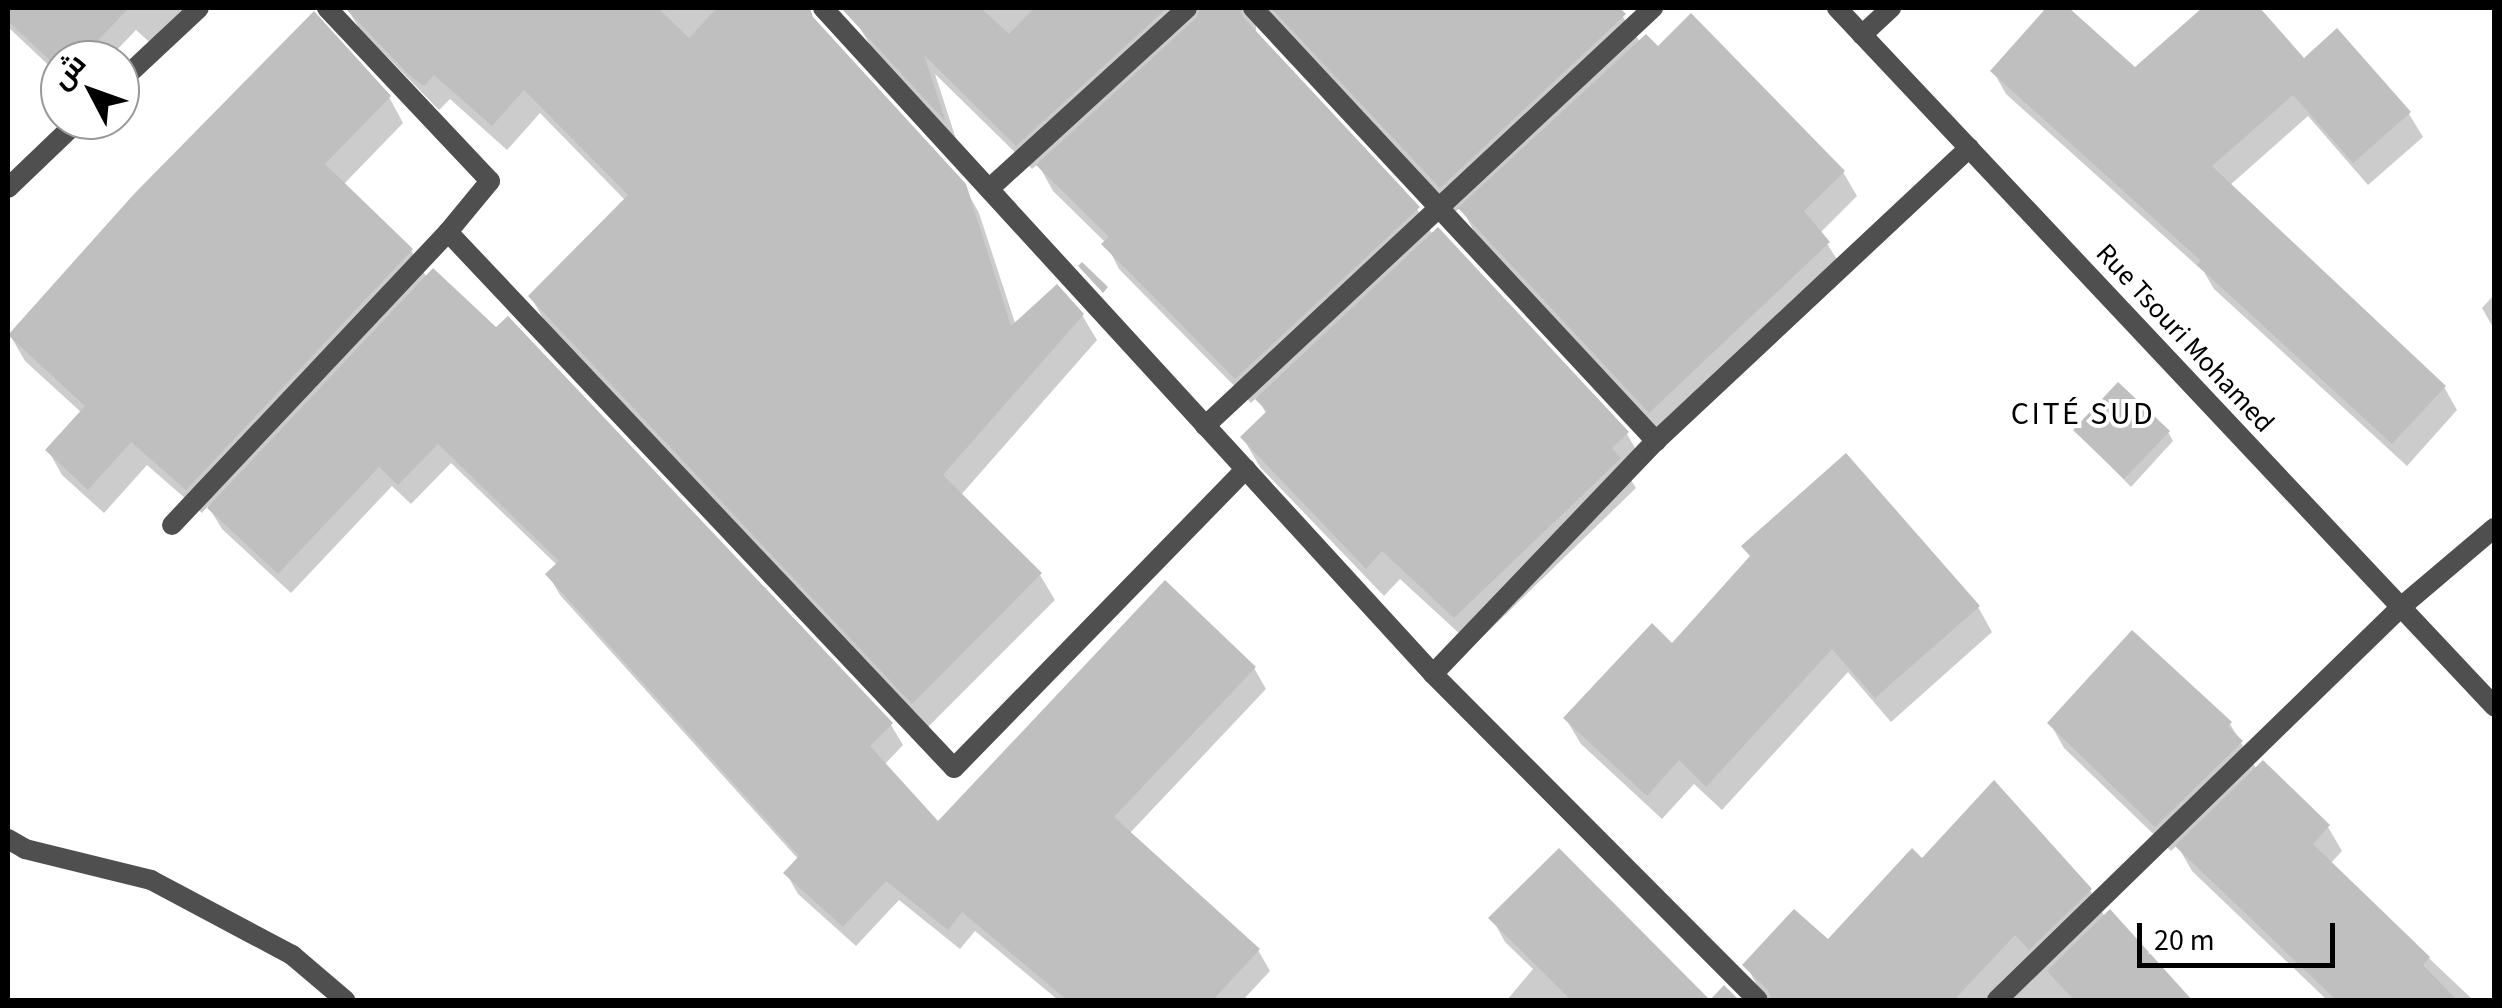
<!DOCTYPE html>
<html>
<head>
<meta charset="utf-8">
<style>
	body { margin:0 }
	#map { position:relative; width:2502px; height:1008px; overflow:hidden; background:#fff; font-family:"Source Sans 3",Cairo,sans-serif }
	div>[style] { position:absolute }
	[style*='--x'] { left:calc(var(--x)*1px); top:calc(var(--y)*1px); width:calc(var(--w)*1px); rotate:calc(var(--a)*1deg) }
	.shadow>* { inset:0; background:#0003 }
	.building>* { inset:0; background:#bfbfbf }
	.service>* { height:20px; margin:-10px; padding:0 10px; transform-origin:10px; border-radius:10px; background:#4f4f4f }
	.minor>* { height:20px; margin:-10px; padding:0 10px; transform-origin:10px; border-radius:10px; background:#4f4f4f }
	.tertiary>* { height:20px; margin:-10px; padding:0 10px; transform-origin:10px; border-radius:10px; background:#4f4f4f }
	span { translate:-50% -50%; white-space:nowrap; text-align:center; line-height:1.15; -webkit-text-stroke:8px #fff; paint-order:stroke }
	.street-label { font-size:28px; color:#000 }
	.quarter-label { font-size:32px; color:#000; letter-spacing:2.5px }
	.frame { position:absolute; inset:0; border:10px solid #000; pointer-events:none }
	.north { position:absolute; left:40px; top:40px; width:100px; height:100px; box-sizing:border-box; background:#fff; border:2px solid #999; border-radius:50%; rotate:311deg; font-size:28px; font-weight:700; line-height:40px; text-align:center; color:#000 }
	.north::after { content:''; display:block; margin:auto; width:35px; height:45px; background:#000; clip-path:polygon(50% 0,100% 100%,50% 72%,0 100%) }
	.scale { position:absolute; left:2137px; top:923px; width:198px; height:45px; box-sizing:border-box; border:5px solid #000; border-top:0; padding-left:12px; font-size:30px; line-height:35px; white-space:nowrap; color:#000; -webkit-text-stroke:8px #fff; paint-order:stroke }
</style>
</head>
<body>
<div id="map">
	<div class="shadow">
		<div style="clip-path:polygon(8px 8px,191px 8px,156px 48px,136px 30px,107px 60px,60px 60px,60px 76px,8px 27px)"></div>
		<div style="clip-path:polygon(347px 8px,759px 8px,964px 186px,979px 213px,1016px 326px,1082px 315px,1097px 340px,960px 496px,1040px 575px,1055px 600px,928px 727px,545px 322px,531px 297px,626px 201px,540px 113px,507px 150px,450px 99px,439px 110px,359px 28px)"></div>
		<div style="clip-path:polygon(867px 8px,1617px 8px,1640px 42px,1843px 172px,1857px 196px,1820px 233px,1842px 267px,1664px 435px,1475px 233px,1461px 207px,1455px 212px,1256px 24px,1256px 35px,1417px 209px,1433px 235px,1627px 434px,1644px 463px,1629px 477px,1636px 488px,1473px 646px,1400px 579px,1384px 596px,1260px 467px,1243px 438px,1267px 415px,1257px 397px,1251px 403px,1119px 269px,1106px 243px,1053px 191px,1038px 164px,1032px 169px,935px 74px,956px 139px,870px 45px,855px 20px)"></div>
		<div style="clip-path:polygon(2050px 8px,2065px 8px,2135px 70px,2206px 8px,2257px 8px,2304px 61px,2337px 31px,2409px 114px,2423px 137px,2368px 185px,2308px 116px,2229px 186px,2444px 387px,2457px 410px,2407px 466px,2214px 289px,2204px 272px,2006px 94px,1993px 71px)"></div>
		<div style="clip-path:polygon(389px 97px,403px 123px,343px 185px,411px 250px,427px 278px,891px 725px,903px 745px,884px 765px,938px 825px,1254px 668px,1266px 689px,1129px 834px,1258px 950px,1270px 971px,1243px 1000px,1058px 1000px,975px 931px,960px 949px,899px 900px,856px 946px,798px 894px,786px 873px,799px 860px,560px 595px,548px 574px,558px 566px,451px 463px,411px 504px,392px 486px,291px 593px,222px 529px,208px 506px,202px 513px,147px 465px,104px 513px,62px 475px,48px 450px,82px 413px,25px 361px,10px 335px)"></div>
		<div style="clip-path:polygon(2494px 295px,2494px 329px,2482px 308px)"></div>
		<div style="clip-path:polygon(2076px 431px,2168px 432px,2173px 441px,2131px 487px)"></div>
		<div style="clip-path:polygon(1744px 546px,1978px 607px,1992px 632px,1891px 722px,1848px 672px,1722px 810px,1694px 784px,1662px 819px,1581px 744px,1566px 719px,1673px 646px,1752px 559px)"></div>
		<div style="clip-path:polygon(2050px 723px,2230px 724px,2257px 770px,2328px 827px,2342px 851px,2330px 864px,2473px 1000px,2327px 1000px,2192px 871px,2177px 845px,2171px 851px,2064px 748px)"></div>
		<div style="clip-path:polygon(1559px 852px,1708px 1000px,1507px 1000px,1533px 969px,1505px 942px,1492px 918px)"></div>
		<div style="clip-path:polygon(1922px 862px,2090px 890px,2105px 917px,2110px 913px,2188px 1000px,1770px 1000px,1759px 989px,1746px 965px,1828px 942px)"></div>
	</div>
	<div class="building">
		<div style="clip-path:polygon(8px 8px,129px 8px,79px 60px,60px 60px,60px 70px,8px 21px)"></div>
		<div style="clip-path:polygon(345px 8px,658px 8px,689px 38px,717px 8px,810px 8px,813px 17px,966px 184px,1011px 326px,1057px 284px,1084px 314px,943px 475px,1042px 573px,912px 704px,528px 296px,628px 195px,524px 90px,492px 126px,434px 75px,424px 86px,410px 76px)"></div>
		<div style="clip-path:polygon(841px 8px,981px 8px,1009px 34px,1034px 8px,1167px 8px,1016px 146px,924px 55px,946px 122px)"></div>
		<div style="clip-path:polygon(1200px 8px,1240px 8px,1243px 17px,1420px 207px,1235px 379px,1101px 244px,1109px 237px,1036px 165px,1196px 18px)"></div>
		<div style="clip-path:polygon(1271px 8px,1620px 8px,1626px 14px,1440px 188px)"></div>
		<div style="clip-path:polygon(2046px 8px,2069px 8px,2135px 67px,2202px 8px,2260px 8px,2304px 58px,2337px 28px,2411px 112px,2353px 163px,2293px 95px,2212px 166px,2446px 386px,2392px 444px,2197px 265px,2201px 261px,1990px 71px)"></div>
		<div style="clip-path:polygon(314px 11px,391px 96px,325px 164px,413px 249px,186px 490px,131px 442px,88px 490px,45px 450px,85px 406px,8px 335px,134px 194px)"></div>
		<div style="clip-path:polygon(1691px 13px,1845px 171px,1804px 211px,1830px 242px,1649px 413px,1458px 208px,1646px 34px,1658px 46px)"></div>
		<div style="clip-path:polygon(1438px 227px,1629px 432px,1612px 448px,1621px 458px,1454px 618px,1382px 551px,1366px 569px,1240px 437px,1267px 411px,1255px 399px)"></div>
		<div style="clip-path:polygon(1082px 262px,1108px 287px,1103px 293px,1078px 266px)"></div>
		<div style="clip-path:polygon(433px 268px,496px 327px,508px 316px,893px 723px,870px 746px,938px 821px,1165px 580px,1256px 667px,1114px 817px,1260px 949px,1213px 1000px,1067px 1000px,962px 912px,948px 930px,886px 881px,843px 927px,783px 873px,799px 856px,545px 574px,559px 561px,438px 444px,398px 485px,379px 467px,278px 574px,207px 508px)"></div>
		<div style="clip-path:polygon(2118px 382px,2170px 431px,2124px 479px,2073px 430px)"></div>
		<div style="clip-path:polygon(1846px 453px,1980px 606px,1875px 698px,1832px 649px,1706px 787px,1679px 760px,1647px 796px,1563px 718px,1652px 623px,1672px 643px,1750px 556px,1741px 546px)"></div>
		<div style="clip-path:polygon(2132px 630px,2232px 722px,2228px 726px,2243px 741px,2155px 827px,2047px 723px)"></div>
		<div style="clip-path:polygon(2263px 760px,2330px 825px,2313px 844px,2430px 957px,2423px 965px,2457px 1000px,2336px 1000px,2175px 846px)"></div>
		<div style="clip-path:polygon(1994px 780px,2092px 889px,2029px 950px,2015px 935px,1954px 1000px,1771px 1000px,1768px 990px,1742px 965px,1794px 909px,1828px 939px,1912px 848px,1922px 858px)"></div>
		<div style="clip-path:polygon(1559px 848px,1710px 1000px,1724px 985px,1739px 1000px,1571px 1000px,1488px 918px)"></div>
		<div style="clip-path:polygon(2110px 909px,2192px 1000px,2074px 1000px,2047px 971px)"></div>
	</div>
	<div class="service">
		<div style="--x:8;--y:839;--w:20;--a:30"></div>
		<div style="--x:25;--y:849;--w:130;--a:13.8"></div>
		<div style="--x:151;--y:880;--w:160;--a:28"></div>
		<div style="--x:292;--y:955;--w:70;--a:40.3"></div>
	</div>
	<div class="minor">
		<div style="--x:823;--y:8;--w:903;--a:47.51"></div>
		<div style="--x:1433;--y:674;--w:460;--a:45.1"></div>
		<div style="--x:1253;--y:8;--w:592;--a:47.06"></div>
		<div style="--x:1862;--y:35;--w:40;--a:-43"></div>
		<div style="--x:120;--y:82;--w:108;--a:-43.1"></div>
		<div style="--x:8;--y:188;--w:98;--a:-43.8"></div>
		<div style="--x:989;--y:189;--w:268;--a:-42.4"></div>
		<div style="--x:448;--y:232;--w:737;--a:46.65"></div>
		<div style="--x:954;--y:768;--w:418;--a:-45.7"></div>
		<div style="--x:1205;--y:426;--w:613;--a:-43.02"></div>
		<div style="--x:172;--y:525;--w:403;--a:-46.7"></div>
		<div style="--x:448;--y:232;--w:66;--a:-50.5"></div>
		<div style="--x:490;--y:181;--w:238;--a:-133.3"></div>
		<div style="--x:1433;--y:674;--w:323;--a:-46.3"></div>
		<div style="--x:1656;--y:441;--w:429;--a:-43.1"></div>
		<div style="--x:1997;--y:1000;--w:564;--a:-44.21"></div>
		<div style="--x:2401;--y:607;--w:122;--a:-40.3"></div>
	</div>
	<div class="tertiary">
		<div style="--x:1837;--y:8;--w:959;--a:46.73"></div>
	</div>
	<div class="street-label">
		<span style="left:2185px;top:338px;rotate:47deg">Rue Tsouri Mohamed</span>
	</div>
	<div class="quarter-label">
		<span style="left:2083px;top:414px">CITÉ SUD</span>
	</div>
	<div class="frame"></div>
	<div class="north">ش</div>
	<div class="scale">20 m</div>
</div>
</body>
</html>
